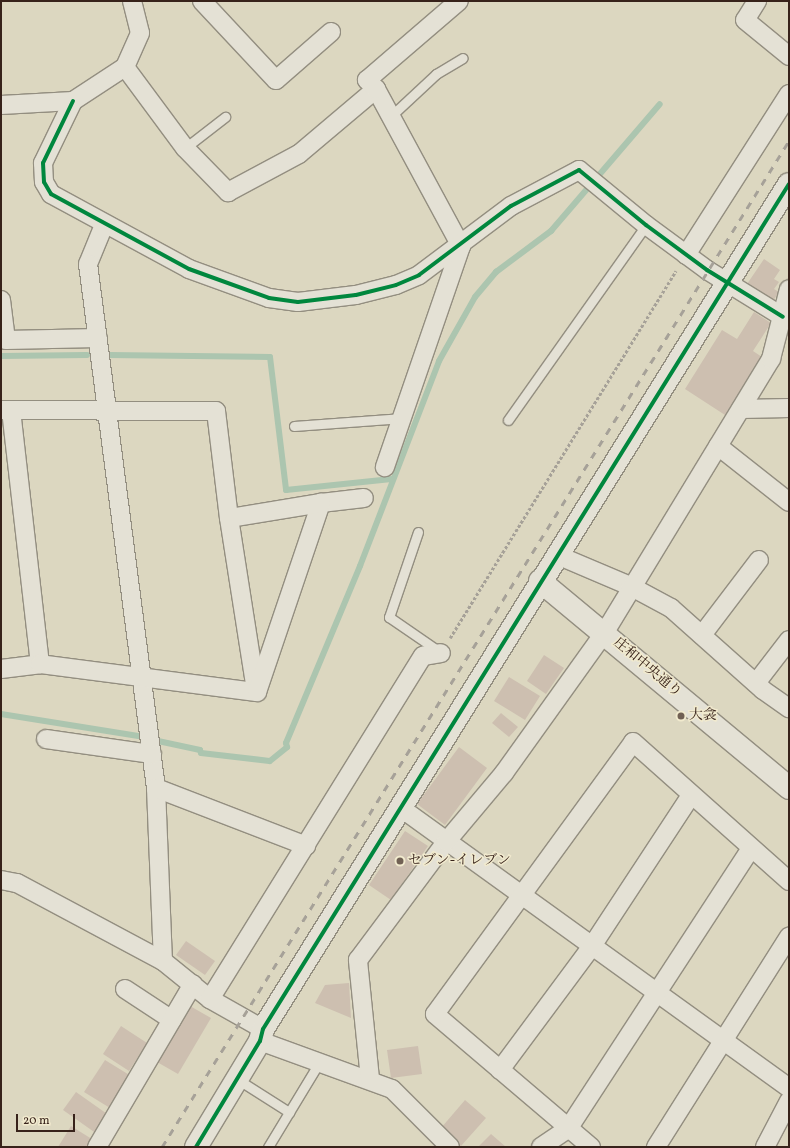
<!DOCTYPE html>
<html>
<head>
<meta charset="utf-8">
<style>
	body { margin:0 }
	#map { position:relative; width:790px; height:1148px; overflow:hidden; background:#dcd7c0; font-family:Vollkorn,"Noto Serif JP",serif }
	div>[style] { position:absolute }
	[style*='--x'] { left:calc(var(--x)*1px); top:calc(var(--y)*1px); width:calc(var(--w)*1px); rotate:calc(var(--a)*1deg) }
	.stream>* { height:6px; margin:-3px; padding:0 3px; transform-origin:3px; border-radius:3px; background:#acc5af }
	.building>* { inset:0; background:#cdbfb0 }
	.path>* { height:2.5px; margin-top:-1.25px; transform-origin:0; background:repeating-linear-gradient(90deg,#a6a198 0 3px,transparent 0 5px) }
	.roads { filter:drop-shadow(1px 0 #938e80) drop-shadow(-1px 0 #938e80) drop-shadow(0 1px #938e80) drop-shadow(0 -1px #938e80) }
	.lane>* { height:9px; margin:-4.5px; padding:0 4.5px; transform-origin:4.5px; border-radius:4.5px; background:#e4e1d5 }
	.street>* { height:18px; margin:-9px; padding:0 9px; transform-origin:9px; border-radius:9px; background:#e4e1d5 }
	.secondary>* { height:22px; margin:-11px; padding:0 11px; transform-origin:11px; border-radius:11px; background:#e4e1d5 }
	.rail>* { height:3px; margin-top:-1.5px; transform-origin:0; background:repeating-linear-gradient(90deg,#a6a198 0 7px,transparent 0 14px) }
	.cycleway>* { height:4px; margin:-2px; padding:0 2px; transform-origin:2px; border-radius:2px; background:#00873e }
	.dots>* { width:11px; height:11px; translate:-50% -50%; box-sizing:border-box; border:2px solid #f1eace; border-radius:50% }
	span { translate:-50% -50%; white-space:nowrap; text-align:center; line-height:1.15; -webkit-text-stroke:3px #f1eace; paint-order:stroke }
	.street-label { font-size:14px; color:#37221a }
	.poi-label { font-size:14px; color:#37221a }
	.left { translate:0 -50%; text-align:left }
	.frame { position:absolute; inset:0; border:2px solid #37221a; pointer-events:none }
	.scale { position:absolute; left:16px; top:1114px; width:59px; height:18px; box-sizing:border-box; border:2px solid #37221a; border-top:0; padding-left:5px; font-size:12px; line-height:14px; white-space:nowrap; color:#37221a; -webkit-text-stroke:3px #f1eace; paint-order:stroke }
</style>
</head>
<body>
<div id="map">
	<div class="stream">
		<div style="--x:108;--y:355;--w:162;--a:0.7"></div>
		<div style="--x:270;--y:357;--w:134;--a:83.1"></div>
		<div style="--x:286;--y:490;--w:106;--a:-6"></div>
		<div style="--x:1;--y:356;--w:86;--a:-0.7"></div>
		<div style="--x:1;--y:714;--w:139;--a:9.1"></div>
		<div style="--x:158;--y:741;--w:43;--a:12.1"></div>
		<div style="--x:200;--y:750;--w:3;--a:72"></div>
		<div style="--x:201;--y:753;--w:69;--a:6.6"></div>
		<div style="--x:270;--y:761;--w:22;--a:-39"></div>
		<div style="--x:287;--y:747;--w:4;--a:-104"></div>
		<div style="--x:286;--y:743;--w:192;--a:-67.3"></div>
		<div style="--x:360;--y:566;--w:220;--a:-68.9"></div>
		<div style="--x:439;--y:361;--w:73;--a:-60.6"></div>
		<div style="--x:475;--y:297;--w:33;--a:-50"></div>
		<div style="--x:496;--y:272;--w:69;--a:-36.7"></div>
		<div style="--x:551;--y:231;--w:167;--a:-49.4"></div>
	</div>
	<div class="building">
		<div style="clip-path:polygon(764px 259px,780px 270px,774px 279px,779px 282px,774px 289px,779px 292px,771px 304px,745px 287px)"></div>
		<div style="clip-path:polygon(754px 312px,771px 323px,753px 351px,762px 357px,725px 415px,685px 389px,722px 330px,737px 339px)"></div>
		<div style="clip-path:polygon(544px 655px,564px 668px,546px 694px,527px 681px)"></div>
		<div style="clip-path:polygon(509px 677px,540px 696px,525px 720px,494px 701px)"></div>
		<div style="clip-path:polygon(501px 713px,518px 727px,509px 737px,492px 723px)"></div>
		<div style="clip-path:polygon(459px 747px,487px 768px,445px 825px,417px 804px)"></div>
		<div style="clip-path:polygon(405px 831px,428px 846px,391px 900px,369px 885px)"></div>
		<div style="clip-path:polygon(186px 941px,215px 961px,205px 975px,176px 955px)"></div>
		<div style="clip-path:polygon(349px 983px,351px 1018px,315px 1003px,325px 985px)"></div>
		<div style="clip-path:polygon(190px 1006px,211px 1018px,178px 1074px,157px 1062px)"></div>
		<div style="clip-path:polygon(121px 1026px,147px 1043px,129px 1071px,103px 1054px)"></div>
		<div style="clip-path:polygon(418px 1046px,422px 1074px,391px 1078px,387px 1050px)"></div>
		<div style="clip-path:polygon(105px 1060px,131px 1076px,110px 1108px,84px 1092px)"></div>
		<div style="clip-path:polygon(76px 1092px,110px 1116px,97px 1134px,63px 1110px)"></div>
		<div style="clip-path:polygon(465px 1100px,486px 1118px,461px 1146px,441px 1128px)"></div>
		<div style="clip-path:polygon(71px 1126px,95px 1141px,91px 1147px,58px 1147px)"></div>
		<div style="clip-path:polygon(491px 1134px,506px 1147px,478px 1147px)"></div>
	</div>
	<div class="path">
		<div style="--x:450;--y:638;--w:431;--a:-58.4"></div>
	</div>
	<div class="roads">
		<div class="lane">
			<div style="--x:391;--y:116;--w:62;--a:-43"></div>
			<div style="--x:436;--y:74;--w:31;--a:-31"></div>
			<div style="--x:185;--y:148;--w:51;--a:-37.8"></div>
			<div style="--x:508;--y:420;--w:239;--a:-54.7"></div>
			<div style="--x:294;--y:426;--w:109;--a:-4.2"></div>
			<div style="--x:418;--y:532;--w:90;--a:108.8"></div>
			<div style="--x:389;--y:617;--w:62;--a:34.5"></div>
			<div style="--x:237;--y:1079;--w:62;--a:32.4"></div>
			<div style="--x:268;--y:1147;--w:100;--a:-58.8"></div>
		</div>
		<div class="street">
			<div style="--x:202;--y:1;--w:108;--a:46.9"></div>
			<div style="--x:276;--y:80;--w:73;--a:-41.1"></div>
			<div style="--x:757;--y:1;--w:22;--a:122"></div>
			<div style="--x:745;--y:20;--w:57;--a:39.3"></div>
			<div style="--x:125;--y:67;--w:101;--a:53.5"></div>
			<div style="--x:185;--y:148;--w:62;--a:45.7"></div>
			<div style="--x:228;--y:192;--w:81;--a:-28.2"></div>
			<div style="--x:299;--y:154;--w:101;--a:-40.2"></div>
			<div style="--x:376;--y:89;--w:179;--a:61.6"></div>
			<div style="--x:461;--y:246;--w:234;--a:109"></div>
			<div style="--x:376;--y:89;--w:13;--a:-135"></div>
			<div style="--x:367;--y:80;--w:121;--a:-40.7"></div>
			<div style="--x:73;--y:101;--w:69;--a:115.8"></div>
			<div style="--x:43;--y:163;--w:19;--a:87"></div>
			<div style="--x:44;--y:182;--w:14;--a:60"></div>
			<div style="--x:51;--y:194;--w:157;--a:28.5"></div>
			<div style="--x:189;--y:269;--w:85;--a:19.9"></div>
			<div style="--x:269;--y:298;--w:29;--a:8"></div>
			<div style="--x:298;--y:302;--w:58;--a:-6.9"></div>
			<div style="--x:356;--y:295;--w:41;--a:-14"></div>
			<div style="--x:396;--y:285;--w:25;--a:-23"></div>
			<div style="--x:419;--y:275;--w:115;--a:-36.9"></div>
			<div style="--x:511;--y:206;--w:77;--a:-27.9"></div>
			<div style="--x:579;--y:170;--w:87;--a:39.4"></div>
			<div style="--x:646;--y:225;--w:76;--a:36.4"></div>
			<div style="--x:707;--y:270;--w:89;--a:31.7"></div>
			<div style="--x:1;--y:105;--w:72;--a:-3.2"></div>
			<div style="--x:73;--y:101;--w:62;--a:-33.2"></div>
			<div style="--x:125;--y:67;--w:37;--a:-66"></div>
			<div style="--x:140;--y:33;--w:33;--a:-104"></div>
			<div style="--x:104;--y:225;--w:42;--a:112.3"></div>
			<div style="--x:88;--y:264;--w:528;--a:82.61"></div>
			<div style="--x:156;--y:788;--w:173;--a:87.7"></div>
			<div style="--x:163;--y:961;--w:60;--a:39"></div>
			<div style="--x:210;--y:999;--w:61;--a:29.5"></div>
			<div style="--x:686;--y:255;--w:191;--a:-57.4"></div>
			<div style="--x:1;--y:300;--w:40;--a:82.9"></div>
			<div style="--x:6;--y:340;--w:92;--a:-1.2"></div>
			<div style="--x:741;--y:409;--w:48;--a:-1.2"></div>
			<div style="--x:1;--y:410;--w:215;--a:0.3"></div>
			<div style="--x:216;--y:411;--w:108;--a:83.1"></div>
			<div style="--x:229;--y:518;--w:174;--a:81.1"></div>
			<div style="--x:11;--y:410;--w:256;--a:83.5"></div>
			<div style="--x:718;--y:446;--w:90;--a:38.3"></div>
			<div style="--x:321;--y:503;--w:43;--a:-6.6"></div>
			<div style="--x:557;--y:555;--w:79;--a:23"></div>
			<div style="--x:630;--y:586;--w:47;--a:28.2"></div>
			<div style="--x:671;--y:608;--w:123;--a:41.7"></div>
			<div style="--x:763;--y:690;--w:32;--a:35"></div>
			<div style="--x:702;--y:635;--w:94;--a:-52.8"></div>
			<div style="--x:1;--y:669;--w:39;--a:-7"></div>
			<div style="--x:40;--y:664;--w:219;--a:7.4"></div>
			<div style="--x:257;--y:692;--w:200;--a:-71.3"></div>
			<div style="--x:321;--y:503;--w:93;--a:170.7"></div>
			<div style="--x:756;--y:683;--w:54;--a:-52.5"></div>
			<div style="--x:46;--y:739;--w:107;--a:8.1"></div>
			<div style="--x:156;--y:788;--w:161;--a:21.1"></div>
			<div style="--x:401;--y:808;--w:478;--a:35.8"></div>
			<div style="--x:1;--y:880;--w:16;--a:11"></div>
			<div style="--x:17;--y:883;--w:166;--a:28.1"></div>
			<div style="--x:125;--y:989;--w:56;--a:33.4"></div>
			<div style="--x:210;--y:999;--w:404;--a:-58.2"></div>
			<div style="--x:423;--y:656;--w:18;--a:-9"></div>
			<div style="--x:260;--y:1041;--w:140;--a:20"></div>
			<div style="--x:392;--y:1089;--w:82;--a:45"></div>
			<div style="--x:500;--y:1070;--w:154;--a:-53.4"></div>
			<div style="--x:592;--y:946;--w:181;--a:-56.7"></div>
			<div style="--x:370;--y:1079;--w:120;--a:-95.8"></div>
			<div style="--x:358;--y:960;--w:147;--a:-53.3"></div>
			<div style="--x:446;--y:842;--w:90;--a:-50"></div>
			<div style="--x:504;--y:773;--w:173;--a:-54.4"></div>
			<div style="--x:605;--y:632;--w:320;--a:-58.7"></div>
			<div style="--x:771;--y:359;--w:72;--a:-75.6"></div>
			<div style="--x:97;--y:1147;--w:189;--a:-59.5"></div>
			<div style="--x:541;--y:1147;--w:32;--a:-34"></div>
			<div style="--x:568;--y:1129;--w:335;--a:-56.9"></div>
			<div style="--x:591;--y:1147;--w:205;--a:-139.6"></div>
			<div style="--x:435;--y:1014;--w:336;--a:-53.9"></div>
			<div style="--x:633;--y:742;--w:209;--a:41.7"></div>
			<div style="--x:656;--y:1147;--w:249;--a:-57.7"></div>
			<div style="--x:765;--y:1147;--w:52;--a:-62.4"></div>
		</div>
		<div class="secondary">
			<div style="--x:540;--y:581;--w:324;--a:39.7"></div>
			<div style="--x:196;--y:1147;--w:124;--a:-58.9"></div>
			<div style="--x:260;--y:1041;--w:12;--a:-76"></div>
			<div style="--x:263;--y:1029;--w:995;--a:-58.1"></div>
		</div>
	</div>
	<div class="rail">
		<div style="--x:162;--y:1147;--w:1185;--a:-58.07"></div>
	</div>
	<div class="cycleway">
		<div style="--x:73;--y:101;--w:69;--a:115.8"></div>
		<div style="--x:43;--y:163;--w:19;--a:87"></div>
		<div style="--x:44;--y:182;--w:14;--a:60"></div>
		<div style="--x:51;--y:194;--w:157;--a:28.5"></div>
		<div style="--x:189;--y:269;--w:85;--a:19.9"></div>
		<div style="--x:269;--y:298;--w:29;--a:8"></div>
		<div style="--x:298;--y:302;--w:58;--a:-6.9"></div>
		<div style="--x:356;--y:295;--w:41;--a:-14"></div>
		<div style="--x:396;--y:285;--w:25;--a:-23"></div>
		<div style="--x:419;--y:275;--w:115;--a:-36.9"></div>
		<div style="--x:511;--y:206;--w:77;--a:-27.9"></div>
		<div style="--x:579;--y:170;--w:87;--a:39.4"></div>
		<div style="--x:646;--y:225;--w:76;--a:36.4"></div>
		<div style="--x:707;--y:270;--w:89;--a:31.7"></div>
		<div style="--x:196;--y:1147;--w:124;--a:-58.9"></div>
		<div style="--x:260;--y:1041;--w:12;--a:-76"></div>
		<div style="--x:263;--y:1029;--w:995;--a:-58.1"></div>
	</div>
	<div class="dots">
		<div style="left:681px;top:716px;background:#716154"></div>
		<div style="left:400px;top:861px;background:#716154"></div>
	</div>
	<div class="street-label">
		<span style="left:647px;top:668px;rotate:40deg">庄和中央通り</span>
	</div>
	<div class="poi-label">
		<span class="left" style="left:689px;top:716px">大衾</span>
		<span class="left" style="left:408px;top:861px">セブン-イレブン</span>
	</div>
	<div class="frame"></div>
	<div class="scale">20 m</div>
</div>
</body>
</html>
